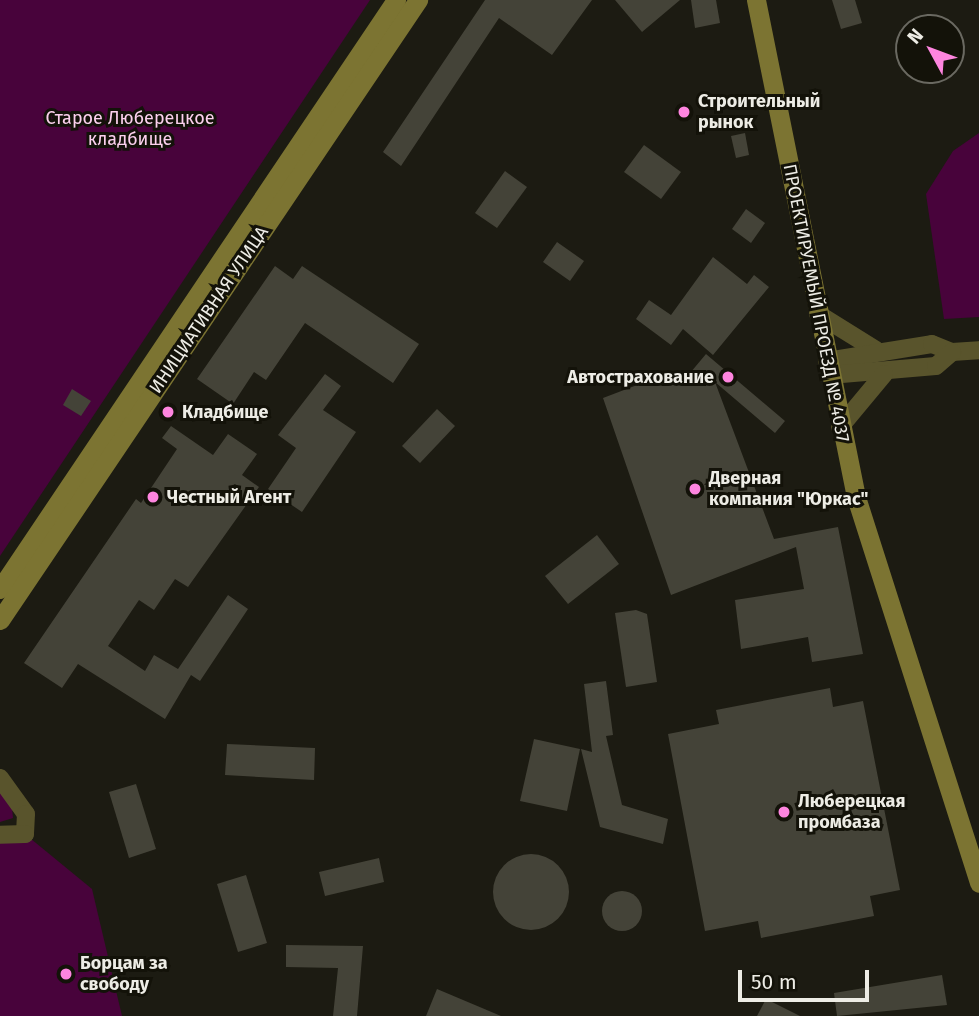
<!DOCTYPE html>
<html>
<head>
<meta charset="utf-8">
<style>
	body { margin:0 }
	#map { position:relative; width:979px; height:1016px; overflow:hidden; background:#1c1b12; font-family:"Fira Sans",sans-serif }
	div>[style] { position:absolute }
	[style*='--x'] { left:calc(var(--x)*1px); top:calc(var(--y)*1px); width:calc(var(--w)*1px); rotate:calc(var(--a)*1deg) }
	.green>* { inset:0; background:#48033b }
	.building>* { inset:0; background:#444338 }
	.round { border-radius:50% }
	.minor>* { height:18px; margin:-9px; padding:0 9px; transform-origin:9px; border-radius:9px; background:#59542c }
	.secondary>* { height:19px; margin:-9.5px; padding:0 9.5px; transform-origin:9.5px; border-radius:9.5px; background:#7c7432 }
	.dots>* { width:19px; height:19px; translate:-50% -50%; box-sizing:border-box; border:4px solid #131209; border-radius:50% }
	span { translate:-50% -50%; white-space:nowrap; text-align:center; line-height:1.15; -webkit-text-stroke:6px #131209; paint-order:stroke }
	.poi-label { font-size:18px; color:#edece5; font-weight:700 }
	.left { translate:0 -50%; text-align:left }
	.right { translate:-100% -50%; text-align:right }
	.park-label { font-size:18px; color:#fcd0ee }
	.street-label { font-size:18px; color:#edece5 }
	.north { position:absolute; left:895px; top:14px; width:70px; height:70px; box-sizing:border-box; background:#131209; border:2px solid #6a6961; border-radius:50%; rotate:311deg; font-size:19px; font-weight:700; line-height:28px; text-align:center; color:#edece5 }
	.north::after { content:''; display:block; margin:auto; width:24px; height:32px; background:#fe85df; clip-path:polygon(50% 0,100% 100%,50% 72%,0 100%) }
	.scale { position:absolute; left:738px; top:970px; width:131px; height:32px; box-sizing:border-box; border:4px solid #edece5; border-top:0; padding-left:9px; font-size:21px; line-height:24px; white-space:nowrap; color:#edece5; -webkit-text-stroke:5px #131209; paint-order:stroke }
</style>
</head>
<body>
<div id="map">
	<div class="green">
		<div style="clip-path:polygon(0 0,370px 0,0 556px)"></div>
		<div style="clip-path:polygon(979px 133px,979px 317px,944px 319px,926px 194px,953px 151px)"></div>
		<div style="clip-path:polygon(0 788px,11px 798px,13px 818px,0 822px)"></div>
		<div style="clip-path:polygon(25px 834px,92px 889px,122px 1016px,0 1016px,0 835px)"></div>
	</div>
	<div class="building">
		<div style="clip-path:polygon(485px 0,592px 0,552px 55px,499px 18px,401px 166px,383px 152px)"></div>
		<div style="clip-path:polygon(615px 0,680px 0,642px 32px)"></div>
		<div style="clip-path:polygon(691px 0,716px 0,720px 23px,695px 28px)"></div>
		<div style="clip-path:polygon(832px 0,855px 0,862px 23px,841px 29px)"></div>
		<div style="clip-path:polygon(745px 133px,749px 155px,736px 158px,731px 136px)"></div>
		<div style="clip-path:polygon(644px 145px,681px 172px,661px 199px,624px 172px)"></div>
		<div style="clip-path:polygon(505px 171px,527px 187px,497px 228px,475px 213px)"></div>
		<div style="clip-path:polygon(746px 209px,765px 223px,751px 243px,732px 229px)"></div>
		<div style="clip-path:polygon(557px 242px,584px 261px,570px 281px,543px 262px)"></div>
		<div style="clip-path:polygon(713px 257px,747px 284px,754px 275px,769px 287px,713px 355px,683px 329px,671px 345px,636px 319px,649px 300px,671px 315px)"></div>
		<div style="clip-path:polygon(275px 266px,293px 279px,302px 266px,419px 344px,393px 383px,305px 323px,266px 380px,254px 372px,233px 404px,197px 379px)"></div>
		<div style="clip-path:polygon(706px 354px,785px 421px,775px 433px,715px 382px,774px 539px,838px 527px,863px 654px,812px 662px,808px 637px,741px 649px,735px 600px,804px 589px,796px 547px,671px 595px,603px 398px,666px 374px,680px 385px)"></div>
		<div style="clip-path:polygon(325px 374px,341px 386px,323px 410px,356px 432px,302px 512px,268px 489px,296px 448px,278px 435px)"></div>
		<div style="clip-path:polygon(72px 389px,91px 401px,81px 416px,63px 405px)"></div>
		<div style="clip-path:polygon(437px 409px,455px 426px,420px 463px,402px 446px)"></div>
		<div style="clip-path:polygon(171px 426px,213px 455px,228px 434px,257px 454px,242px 475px,259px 487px,188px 587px,175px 579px,154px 610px,139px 600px,108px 646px,145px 671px,154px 655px,178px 669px,228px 595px,248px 609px,200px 681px,191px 675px,165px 719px,78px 664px,62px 688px,24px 663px,136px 499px,141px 503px,177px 449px,162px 438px)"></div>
		<div style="clip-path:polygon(597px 535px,619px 564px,568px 604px,545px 576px)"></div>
		<div style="clip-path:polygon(636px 610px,647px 614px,657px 682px,626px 687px,615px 613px)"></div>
		<div style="clip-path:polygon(606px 681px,613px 735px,606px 736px,622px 805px,668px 819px,663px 844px,600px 827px,581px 749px,592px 752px,584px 684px)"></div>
		<div style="clip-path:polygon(830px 688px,833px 707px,863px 701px,900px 890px,870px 896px,874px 916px,761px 938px,758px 921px,705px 931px,668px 734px,719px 724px,716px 710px)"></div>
		<div style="clip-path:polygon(534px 739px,580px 749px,567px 811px,520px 801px)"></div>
		<div style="clip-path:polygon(227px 744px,315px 748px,314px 780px,225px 775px)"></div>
		<div style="clip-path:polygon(136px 784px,156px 849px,129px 858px,109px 792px)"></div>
		<div class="round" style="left:493px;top:854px;width:76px;height:76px"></div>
		<div style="clip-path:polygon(379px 858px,384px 882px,325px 896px,319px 872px)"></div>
		<div style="clip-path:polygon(246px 875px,267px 943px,238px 952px,217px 884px)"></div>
		<div class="round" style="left:602px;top:891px;width:40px;height:40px"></div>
		<div style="clip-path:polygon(286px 945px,363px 946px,357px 1016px,333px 1016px,338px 968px,286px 967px)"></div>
		<div style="clip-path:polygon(942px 975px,947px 1005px,837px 1016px,834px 993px)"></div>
		<div style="clip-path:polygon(437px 989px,501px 1016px,426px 1016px)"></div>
		<div style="clip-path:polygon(766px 999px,800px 1016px,757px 1016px)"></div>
	</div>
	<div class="minor">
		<div style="--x:818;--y:314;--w:68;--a:31.8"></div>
		<div style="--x:952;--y:352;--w:27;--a:-4"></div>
		<div style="--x:827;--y:361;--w:106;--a:-9.2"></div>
		<div style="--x:932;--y:344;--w:22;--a:22"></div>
		<div style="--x:830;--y:375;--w:106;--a:-4.9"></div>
		<div style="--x:936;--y:366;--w:21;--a:-41"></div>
		<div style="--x:840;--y:427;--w:69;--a:-50.3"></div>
		<div style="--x:0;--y:778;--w:44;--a:54.2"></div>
		<div style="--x:26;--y:814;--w:20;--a:93"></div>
		<div style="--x:25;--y:834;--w:25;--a:178"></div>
	</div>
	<div class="secondary">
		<div style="--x:756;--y:0;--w:507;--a:78.62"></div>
		<div style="--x:856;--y:497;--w:405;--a:72.3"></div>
		<div style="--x:0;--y:589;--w:710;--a:-56.09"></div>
		<div style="--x:0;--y:620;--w:748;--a:-56.01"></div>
	</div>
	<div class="dots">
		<div style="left:684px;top:112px;background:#fe85df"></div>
		<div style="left:728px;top:377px;background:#fe85df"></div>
		<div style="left:168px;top:412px;background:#fe85df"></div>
		<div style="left:695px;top:489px;background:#fe85df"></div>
		<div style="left:153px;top:497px;background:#fe85df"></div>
		<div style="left:784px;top:812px;background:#fe85df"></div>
		<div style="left:66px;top:974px;background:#fe85df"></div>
	</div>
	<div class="poi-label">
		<span class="left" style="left:698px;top:112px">Строительный<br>рынок</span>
		<span class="right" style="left:714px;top:377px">Автострахование</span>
		<span class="left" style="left:182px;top:412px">Кладбище</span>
		<span class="left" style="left:709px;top:489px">Дверная<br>компания "Юркас"</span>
		<span class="left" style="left:167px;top:497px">Честный Агент</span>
		<span class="left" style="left:798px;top:812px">Люберецкая<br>промбаза</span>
		<span class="left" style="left:80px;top:974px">Борцам за<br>свободу</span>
	</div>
	<div class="park-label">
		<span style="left:130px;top:129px">Старое Люберецкое<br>кладбище</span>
	</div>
	<div class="street-label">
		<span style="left:816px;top:303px;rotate:79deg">ПРОЕКТИРУЕМЫЙ ПРОЕЗД № 4037</span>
		<span style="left:209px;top:310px;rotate:-56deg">ИНИЦИАТИВНАЯ УЛИЦА</span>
	</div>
	<div class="north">N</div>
	<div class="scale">50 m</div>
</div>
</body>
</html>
